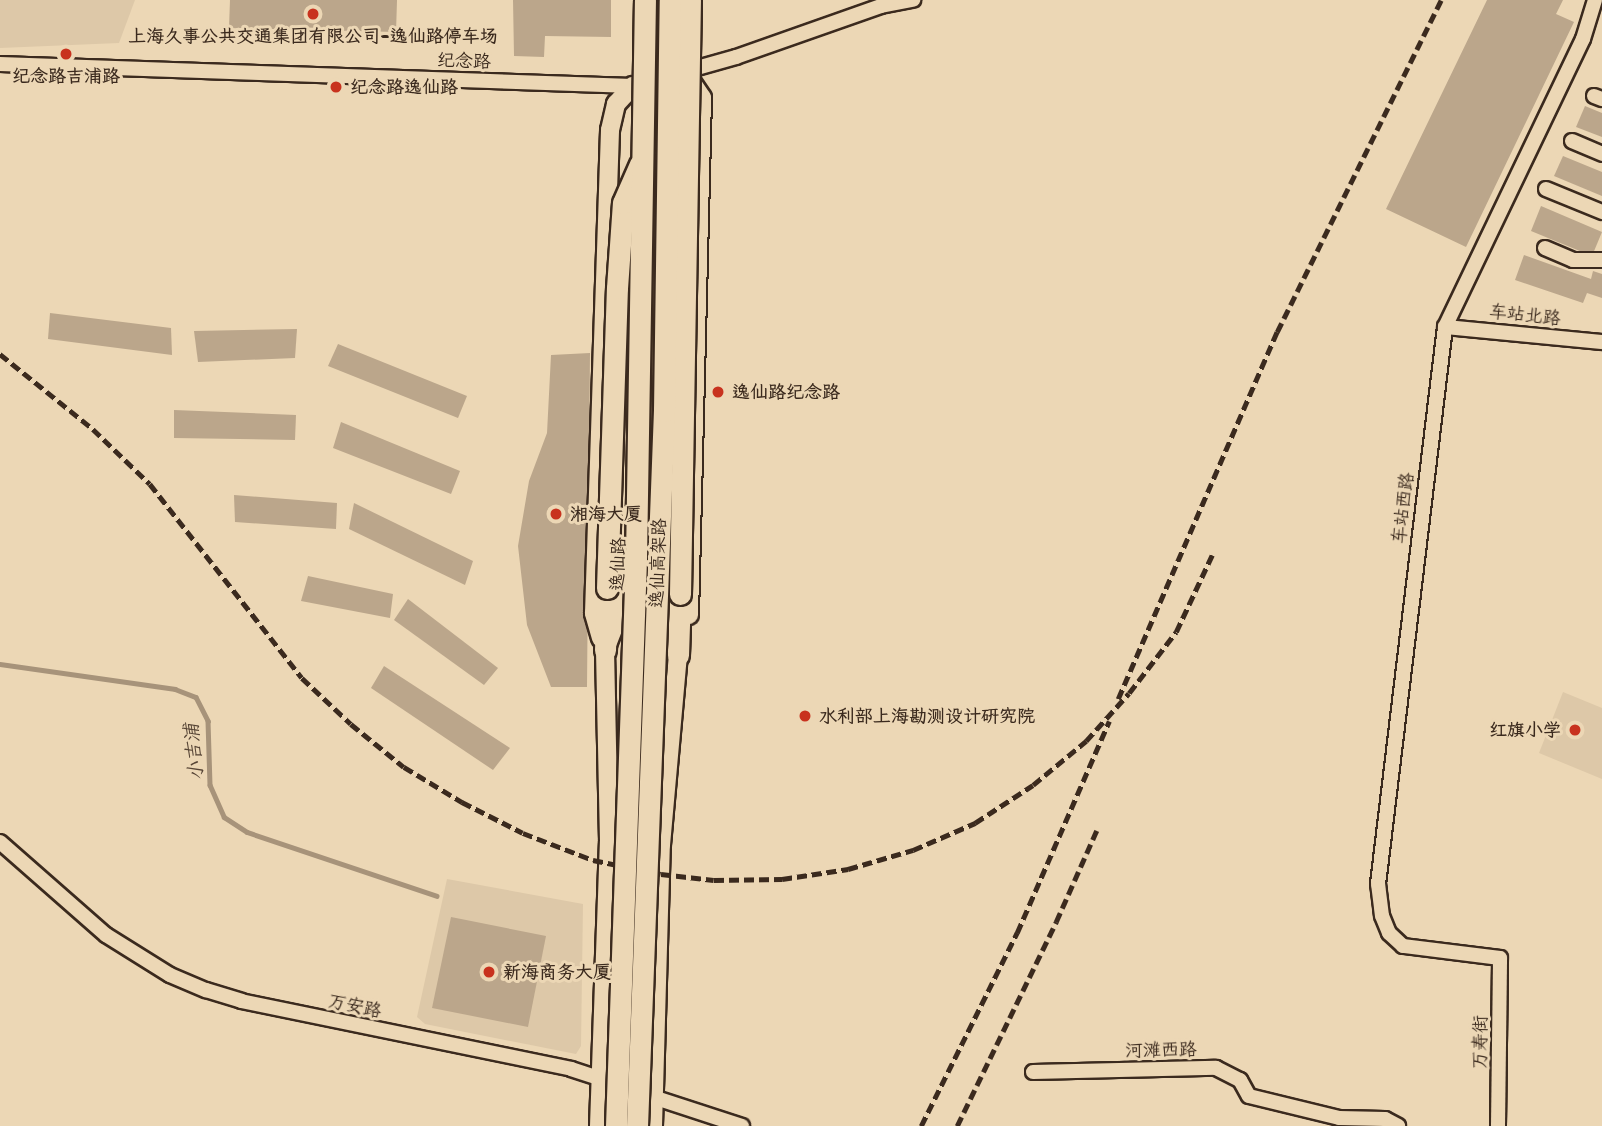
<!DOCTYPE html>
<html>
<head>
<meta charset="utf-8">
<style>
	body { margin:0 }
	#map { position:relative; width:1602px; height:1126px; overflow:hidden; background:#ecd7b5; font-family:"Shantell Sans","LXGW WenKai TC",sans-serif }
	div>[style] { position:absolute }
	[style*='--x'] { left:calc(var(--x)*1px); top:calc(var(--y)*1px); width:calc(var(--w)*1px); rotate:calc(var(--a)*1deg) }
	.built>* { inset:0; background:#ddc8a8 }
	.stream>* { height:4.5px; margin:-2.25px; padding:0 2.25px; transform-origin:2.25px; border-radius:2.25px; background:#a7937a }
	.building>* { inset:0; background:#bba68b }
	.roads { filter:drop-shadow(2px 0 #3b2a1e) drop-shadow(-2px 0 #3b2a1e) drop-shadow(0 2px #3b2a1e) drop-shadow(0 -2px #3b2a1e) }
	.minor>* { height:14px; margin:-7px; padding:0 7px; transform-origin:7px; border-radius:7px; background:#ecd7b5 }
	.major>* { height:18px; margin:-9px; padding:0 9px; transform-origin:9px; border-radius:9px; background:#ecd7b5 }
	.highway>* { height:21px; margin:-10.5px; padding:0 10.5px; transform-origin:10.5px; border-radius:10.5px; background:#ecd7b5 }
	.rail>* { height:4.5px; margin-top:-2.25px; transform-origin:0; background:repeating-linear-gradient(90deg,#3b2a1e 0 10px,transparent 0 15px) }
	.bridges { filter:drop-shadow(2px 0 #3b2a1e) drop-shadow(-2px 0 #3b2a1e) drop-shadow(0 2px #3b2a1e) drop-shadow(0 -2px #3b2a1e) }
	.highway-bridge>* { height:21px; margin:-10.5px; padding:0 10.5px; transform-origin:10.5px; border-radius:10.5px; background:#ecd7b5 }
	.dots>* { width:19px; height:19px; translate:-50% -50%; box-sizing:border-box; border:4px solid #ecd7b5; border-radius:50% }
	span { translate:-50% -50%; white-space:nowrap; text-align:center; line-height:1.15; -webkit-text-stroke:6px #ecd7b5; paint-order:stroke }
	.poi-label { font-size:18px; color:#3b2a1e; font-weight:700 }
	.left { translate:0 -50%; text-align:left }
	.right { translate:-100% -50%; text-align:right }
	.street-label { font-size:18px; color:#3b2a1e }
	.water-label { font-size:19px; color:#564435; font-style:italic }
</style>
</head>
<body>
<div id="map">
	<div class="built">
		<div style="clip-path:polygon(0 0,135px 0,119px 43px,0 48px)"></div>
		<div style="clip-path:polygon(1563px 692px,1602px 708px,1602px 779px,1539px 753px)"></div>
		<div style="clip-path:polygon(447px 879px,583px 904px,581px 1046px,576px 1054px,425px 1024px,417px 1017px)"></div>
	</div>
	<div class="stream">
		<div style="--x:0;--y:664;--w:177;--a:8.1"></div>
		<div style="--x:175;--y:689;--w:22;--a:21"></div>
		<div style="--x:196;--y:697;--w:27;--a:63"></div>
		<div style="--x:208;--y:721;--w:64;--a:88.2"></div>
		<div style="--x:210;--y:785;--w:35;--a:66"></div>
		<div style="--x:224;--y:817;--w:27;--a:33"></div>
		<div style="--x:247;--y:832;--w:200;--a:18.6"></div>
	</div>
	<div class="building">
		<div style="clip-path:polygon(230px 0,397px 0,396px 32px,229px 28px)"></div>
		<div style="clip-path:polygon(513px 0,611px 0,611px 37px,545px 36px,544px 57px,514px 56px)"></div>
		<div style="clip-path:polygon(1487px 0,1563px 0,1556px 14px,1574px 22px,1466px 247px,1386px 209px)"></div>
		<div style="clip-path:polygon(1585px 106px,1602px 113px,1602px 137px,1576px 127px)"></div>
		<div style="clip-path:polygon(1563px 156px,1602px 172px,1602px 196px,1554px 176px)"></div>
		<div style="clip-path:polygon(1541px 206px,1602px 232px,1592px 256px,1531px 231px)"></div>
		<div style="clip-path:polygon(1524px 255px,1591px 279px,1593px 271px,1602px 274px,1602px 298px,1587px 293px,1583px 303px,1515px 280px)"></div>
		<div style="clip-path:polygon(50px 313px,171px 328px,172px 355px,48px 339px)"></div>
		<div style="clip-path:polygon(297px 329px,295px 358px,198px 362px,194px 331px)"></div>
		<div style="clip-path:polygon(338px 344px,467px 396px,458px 418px,328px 366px)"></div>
		<div style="clip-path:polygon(590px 353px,587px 687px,551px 687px,527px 625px,518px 546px,529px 481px,547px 433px,551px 355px)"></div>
		<div style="clip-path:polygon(174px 410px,296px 415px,295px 440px,174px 438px)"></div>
		<div style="clip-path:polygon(341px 422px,460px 471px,451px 494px,333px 448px)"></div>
		<div style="clip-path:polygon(234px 495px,337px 503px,336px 529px,235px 522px)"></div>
		<div style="clip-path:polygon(354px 503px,473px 561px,465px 585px,349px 529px)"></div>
		<div style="clip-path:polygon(308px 576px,393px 594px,390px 618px,301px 601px)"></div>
		<div style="clip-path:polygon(408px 599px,498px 668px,484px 685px,394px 620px)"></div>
		<div style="clip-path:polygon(384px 666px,510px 748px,493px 770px,371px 688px)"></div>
		<div style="clip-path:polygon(451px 917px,546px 936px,528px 1027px,432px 1008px)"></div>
	</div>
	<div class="roads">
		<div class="minor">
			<div style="--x:0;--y:64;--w:633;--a:1.99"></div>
			<div style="--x:633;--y:86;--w:107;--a:-15.7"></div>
			<div style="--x:736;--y:57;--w:154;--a:-19.4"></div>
			<div style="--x:881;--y:6;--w:33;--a:-11"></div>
			<div style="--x:1594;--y:96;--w:9;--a:21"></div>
			<div style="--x:1572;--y:141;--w:33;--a:23"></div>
			<div style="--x:1546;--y:189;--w:61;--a:22.3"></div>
			<div style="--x:1545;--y:248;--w:30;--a:23"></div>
			<div style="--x:1573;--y:260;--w:29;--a:0"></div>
			<div style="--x:1445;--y:327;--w:158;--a:5.5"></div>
			<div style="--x:0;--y:842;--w:141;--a:41.3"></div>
			<div style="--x:106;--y:935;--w:75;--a:32"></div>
			<div style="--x:170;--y:975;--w:39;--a:23"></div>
			<div style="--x:206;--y:990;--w:37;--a:17"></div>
			<div style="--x:241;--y:1001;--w:337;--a:11.6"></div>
			<div style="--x:571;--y:1069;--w:39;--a:18"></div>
			<div style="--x:1033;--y:1072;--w:183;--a:-1.3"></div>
			<div style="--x:1216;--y:1068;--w:27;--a:27"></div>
			<div style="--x:1240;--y:1080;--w:18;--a:61"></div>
			<div style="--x:1249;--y:1096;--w:93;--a:13.7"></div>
			<div style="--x:1339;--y:1118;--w:46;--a:1.2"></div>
			<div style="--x:1385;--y:1119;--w:15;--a:28"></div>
			<div style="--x:647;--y:1095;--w:100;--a:18.1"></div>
			<div style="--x:1498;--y:1126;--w:168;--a:-89.3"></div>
			<div style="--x:1500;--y:958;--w:98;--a:-172.9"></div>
			<div style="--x:1403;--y:946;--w:19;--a:-137"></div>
			<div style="--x:1389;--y:933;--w:18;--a:-112"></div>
			<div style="--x:1382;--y:916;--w:32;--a:-97"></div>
			<div style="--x:1378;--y:884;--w:561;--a:-83.14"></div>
			<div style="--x:1445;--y:327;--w:319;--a:-64.4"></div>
			<div style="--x:1583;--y:39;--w:41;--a:-72.9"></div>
		</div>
		<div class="major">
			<div style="--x:686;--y:74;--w:29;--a:56"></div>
			<div style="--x:702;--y:98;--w:517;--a:91.44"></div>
			<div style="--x:601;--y:638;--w:26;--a:-106"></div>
			<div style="--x:594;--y:613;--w:483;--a:-88.1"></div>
			<div style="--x:610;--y:130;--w:27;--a:-77"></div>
			<div style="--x:616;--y:104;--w:25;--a:-47"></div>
			<div style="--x:599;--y:1126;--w:285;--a:-88"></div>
			<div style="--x:609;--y:841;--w:191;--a:-91.2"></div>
			<div style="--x:605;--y:650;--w:30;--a:-69"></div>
			<div style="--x:616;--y:622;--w:391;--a:-87.8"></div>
			<div style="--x:653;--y:1126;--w:281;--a:-88.4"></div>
			<div style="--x:661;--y:845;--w:191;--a:-84.9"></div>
			<div style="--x:678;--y:655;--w:45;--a:-102.8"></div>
			<div style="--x:668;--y:611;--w:117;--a:-88"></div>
		</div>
		<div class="highway">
			<div style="--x:605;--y:650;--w:62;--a:-88.2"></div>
			<div style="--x:678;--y:655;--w:61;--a:-88.1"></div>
		</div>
	</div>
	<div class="rail">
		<div style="--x:0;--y:354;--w:119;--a:38.9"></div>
		<div style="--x:93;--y:429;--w:79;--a:44"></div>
		<div style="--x:150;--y:484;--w:246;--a:51.9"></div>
		<div style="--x:302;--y:678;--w:67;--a:43.2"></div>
		<div style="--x:351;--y:724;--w:68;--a:39.1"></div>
		<div style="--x:404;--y:767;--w:68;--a:31.1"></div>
		<div style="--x:462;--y:802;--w:68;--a:26.9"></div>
		<div style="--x:523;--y:833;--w:75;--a:21.1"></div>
		<div style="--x:593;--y:860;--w:69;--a:11.6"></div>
		<div style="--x:661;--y:874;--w:53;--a:6.5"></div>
		<div style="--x:714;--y:880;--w:68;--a:-0.8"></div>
		<div style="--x:782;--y:879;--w:67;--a:-8.6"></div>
		<div style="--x:848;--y:869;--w:68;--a:-16.3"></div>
		<div style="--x:913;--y:850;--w:68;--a:-23.5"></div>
		<div style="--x:975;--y:823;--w:69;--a:-33.2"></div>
		<div style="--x:1033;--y:785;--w:69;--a:-39.7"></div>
		<div style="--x:1086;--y:741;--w:64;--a:-48.1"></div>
		<div style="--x:1129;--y:693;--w:77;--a:-52.4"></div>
		<div style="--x:1176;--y:632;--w:85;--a:-64.9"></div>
		<div style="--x:1118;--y:699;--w:400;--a:-66.6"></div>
		<div style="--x:1277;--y:332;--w:370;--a:-63.7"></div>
		<div style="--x:921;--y:1126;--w:216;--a:-63.6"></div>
		<div style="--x:1017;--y:933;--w:231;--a:-66.5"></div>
		<div style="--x:957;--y:1126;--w:227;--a:-64.1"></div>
		<div style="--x:1056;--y:922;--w:104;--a:-66.1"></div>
	</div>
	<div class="bridges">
		<div class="highway-bridge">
			<div style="--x:607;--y:588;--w:300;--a:-88.1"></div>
			<div style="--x:617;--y:288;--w:85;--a:-86"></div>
			<div style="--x:623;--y:203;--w:43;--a:-66.4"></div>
			<div style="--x:680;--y:594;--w:594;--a:-89.04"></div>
			<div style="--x:616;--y:1126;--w:568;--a:-87.98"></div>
			<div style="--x:636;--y:558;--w:558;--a:-89.08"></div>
			<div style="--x:637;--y:1126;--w:716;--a:-87.84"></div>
			<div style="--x:664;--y:411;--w:411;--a:-89.2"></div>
		</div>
	</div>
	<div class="dots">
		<div style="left:313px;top:14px;background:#c8321e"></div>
		<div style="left:66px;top:54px;background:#c8321e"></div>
		<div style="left:336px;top:87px;background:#c8321e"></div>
		<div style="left:718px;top:392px;background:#c8321e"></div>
		<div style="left:556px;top:514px;background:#c8321e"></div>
		<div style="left:805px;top:716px;background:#c8321e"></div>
		<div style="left:1575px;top:730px;background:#c8321e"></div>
		<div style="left:489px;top:972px;background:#c8321e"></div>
	</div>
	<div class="poi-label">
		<span style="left:313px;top:36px">上海久事公共交通集团有限公司-逸仙路停车场</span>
		<span style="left:66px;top:76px">纪念路吉浦路</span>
		<span class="left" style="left:350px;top:87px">纪念路逸仙路</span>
		<span class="left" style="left:732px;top:392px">逸仙路纪念路</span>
		<span class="left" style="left:570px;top:514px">湘海大厦</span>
		<span class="left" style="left:819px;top:716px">水利部上海勘测设计研究院</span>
		<span class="right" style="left:1561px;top:730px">红旗小学</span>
		<span class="left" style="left:503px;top:972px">新海商务大厦</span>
	</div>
	<div class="street-label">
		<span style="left:464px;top:61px;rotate:2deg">纪念路</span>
		<span style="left:1525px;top:315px;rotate:6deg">车站北路</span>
		<span style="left:1403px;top:508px;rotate:-83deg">车站西路</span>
		<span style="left:658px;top:563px;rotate:-88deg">逸仙高架路</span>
		<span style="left:618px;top:564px;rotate:-88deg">逸仙路</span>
		<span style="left:355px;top:1006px;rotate:12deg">万安路</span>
		<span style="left:1480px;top:1042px;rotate:-89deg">万寿街</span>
		<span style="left:1161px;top:1050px;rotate:-1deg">河滩西路</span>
	</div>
	<div class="water-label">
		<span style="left:194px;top:752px;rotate:-96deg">小吉浦</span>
	</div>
</div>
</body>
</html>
